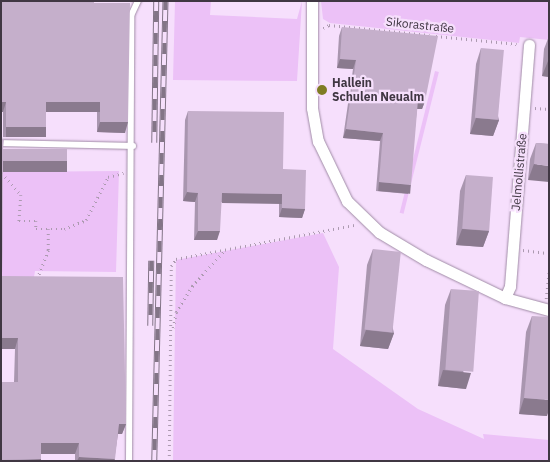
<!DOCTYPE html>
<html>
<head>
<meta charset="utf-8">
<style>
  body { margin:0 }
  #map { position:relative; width:550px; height:462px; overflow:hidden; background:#f6dffc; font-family:"IBM Plex Sans",sans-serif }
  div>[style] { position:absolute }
  .green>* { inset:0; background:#ecc1f7; transform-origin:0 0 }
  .path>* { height:2.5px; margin-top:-1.25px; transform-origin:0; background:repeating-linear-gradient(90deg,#ac9ab0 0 1px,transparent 0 5px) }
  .roads { filter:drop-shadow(0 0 1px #a08ba6) drop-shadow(0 0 1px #a08ba6) }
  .lane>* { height:5.5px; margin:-2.75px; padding:0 2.75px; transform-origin:2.75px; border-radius:2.75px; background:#fff }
  .street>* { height:11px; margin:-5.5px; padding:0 5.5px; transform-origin:5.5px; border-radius:5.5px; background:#fff }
  .rail>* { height:5.5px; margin-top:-2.75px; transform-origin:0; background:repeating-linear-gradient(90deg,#f6dffc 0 11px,#837587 0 22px); box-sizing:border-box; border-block:1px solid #837587 }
  .wall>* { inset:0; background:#a996af }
  .shaded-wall>* { inset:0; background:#8a7a8e; transform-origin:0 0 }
  .building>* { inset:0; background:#c5afcb; transform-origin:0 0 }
  .dots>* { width:14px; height:14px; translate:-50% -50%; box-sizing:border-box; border:2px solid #f6dffc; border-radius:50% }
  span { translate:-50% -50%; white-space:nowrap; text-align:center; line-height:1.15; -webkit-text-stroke:4.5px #f6dffc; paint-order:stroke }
  .street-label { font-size:12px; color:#403743 }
  .poi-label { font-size:12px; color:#403743; font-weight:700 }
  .left { translate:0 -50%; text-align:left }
  .frame { position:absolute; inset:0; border:2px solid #403743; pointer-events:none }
</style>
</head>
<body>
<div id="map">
  <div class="green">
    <div style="clip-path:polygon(175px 1px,211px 1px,210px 15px,297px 19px,302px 1px,297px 81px,173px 80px)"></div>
    <div style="clip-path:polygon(321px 1px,549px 1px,549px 40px,520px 37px,519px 43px,330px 23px,323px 19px)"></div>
    <div style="left:435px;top:71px;width:4px;height:146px;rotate:14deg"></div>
    <div style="clip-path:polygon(119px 171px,116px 272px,35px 271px,34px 277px,1px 280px,1px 172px)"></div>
    <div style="clip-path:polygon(323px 233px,339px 267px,333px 349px,418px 409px,484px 439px,483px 434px,549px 440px,549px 461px,173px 461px,176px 260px)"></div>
  </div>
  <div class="path">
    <div style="left:323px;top:28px;width:7px;rotate:-27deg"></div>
    <div style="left:329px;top:25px;width:101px;rotate:5.7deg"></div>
    <div style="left:436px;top:36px;width:81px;rotate:5.6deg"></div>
    <div style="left:535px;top:108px;width:14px;rotate:4deg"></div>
    <div style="left:2px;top:173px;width:29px;rotate:49deg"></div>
    <div style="left:21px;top:195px;width:26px;rotate:94deg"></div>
    <div style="left:19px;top:221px;width:17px"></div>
    <div style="left:36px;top:221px;width:8px;rotate:90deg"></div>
    <div style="left:36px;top:229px;width:28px"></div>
    <div style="left:64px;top:229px;width:24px;rotate:-22deg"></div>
    <div style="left:86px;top:220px;width:48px;rotate:-62.9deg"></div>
    <div style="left:108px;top:177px;width:16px;rotate:-15deg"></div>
    <div style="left:523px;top:250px;width:26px;rotate:7deg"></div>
    <div style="left:37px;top:279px;width:31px;rotate:-69deg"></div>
    <div style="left:48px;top:250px;width:21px;rotate:-90deg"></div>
    <div style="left:546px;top:299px;width:30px;rotate:-84deg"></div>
    <div style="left:173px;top:328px;width:16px;rotate:-79deg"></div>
    <div style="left:176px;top:312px;width:31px;rotate:-58deg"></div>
    <div style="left:192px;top:286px;width:47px;rotate:-47.6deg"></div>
    <div style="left:169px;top:461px;width:195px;rotate:-89.4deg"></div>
    <div style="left:171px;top:266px;width:9px;rotate:-54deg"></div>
    <div style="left:176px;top:259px;width:182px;rotate:-10.8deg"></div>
  </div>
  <div class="roads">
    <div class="lane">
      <div style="left:1px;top:143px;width:132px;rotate:1.3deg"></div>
      <div style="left:129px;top:461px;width:445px;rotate:-89.7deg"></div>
      <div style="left:131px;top:16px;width:17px;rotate:-65deg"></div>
    </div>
    <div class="street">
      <div style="left:312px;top:1px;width:107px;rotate:90deg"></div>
      <div style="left:312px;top:108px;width:34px;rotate:80deg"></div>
      <div style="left:318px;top:141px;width:67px;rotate:64.2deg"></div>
      <div style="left:347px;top:201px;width:45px;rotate:44.1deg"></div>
      <div style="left:379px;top:232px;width:55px;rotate:30.8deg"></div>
      <div style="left:426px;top:260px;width:88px;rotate:25.7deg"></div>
      <div style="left:505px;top:298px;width:46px;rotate:15.3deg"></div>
      <div style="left:505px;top:298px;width:13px;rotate:-67deg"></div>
      <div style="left:510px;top:286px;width:242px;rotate:-85.5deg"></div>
    </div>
  </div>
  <div class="rail">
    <div style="left:154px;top:143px;width:142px;rotate:-89.2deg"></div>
    <div style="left:150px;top:326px;width:65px;rotate:-89.1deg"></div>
    <div style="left:154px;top:461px;width:460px;rotate:-88.6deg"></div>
  </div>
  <div class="wall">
    <div style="clip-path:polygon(1px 1px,94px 3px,125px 133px,97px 132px,97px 112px,46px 112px,46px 127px,43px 137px,3px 137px,3px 112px,1px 112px)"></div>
    <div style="clip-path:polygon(342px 27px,425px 101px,422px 109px,417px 109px,408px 194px,376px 191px,380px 141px,343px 138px,353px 69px,337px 68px,339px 36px)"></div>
    <div style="clip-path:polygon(549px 36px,549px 77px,542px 76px,544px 49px)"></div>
    <div style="clip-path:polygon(481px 48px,499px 120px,493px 136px,470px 134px,476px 64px)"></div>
    <div style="clip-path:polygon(188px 111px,283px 169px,305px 209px,302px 218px,279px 217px,279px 203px,221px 202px,217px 240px,194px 240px,195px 202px,183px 201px,185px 120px)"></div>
    <div style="clip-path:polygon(536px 143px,549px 144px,528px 180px,530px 159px)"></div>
    <div style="clip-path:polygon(3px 149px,67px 161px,63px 172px,3px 172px,2px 276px,126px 424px,122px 434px,118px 434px,114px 461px,75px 461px,75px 454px,41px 454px,41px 461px,1px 461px,14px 382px,15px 349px,1px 349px)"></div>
    <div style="clip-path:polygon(466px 175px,489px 231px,483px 247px,456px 245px,460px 191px)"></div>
    <div style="clip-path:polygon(373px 249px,394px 333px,388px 349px,360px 346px,367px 265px)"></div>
    <div style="clip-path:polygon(451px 289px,466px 389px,438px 386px,445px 305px)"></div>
    <div style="clip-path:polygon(532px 316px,547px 416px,519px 414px,526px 332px)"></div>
  </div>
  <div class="shaded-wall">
    <div style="clip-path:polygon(340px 59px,356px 60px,353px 69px,337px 68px)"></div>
    <div style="clip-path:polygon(548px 61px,549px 77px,542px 76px)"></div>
    <div style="clip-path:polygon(418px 100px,425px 101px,422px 109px,415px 109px)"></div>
    <div style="clip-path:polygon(1px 102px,6px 102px,3px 112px,1px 112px)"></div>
    <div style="left:46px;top:102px;width:54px;height:10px"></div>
    <div style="clip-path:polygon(476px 118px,499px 120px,493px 136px,470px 134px)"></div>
    <div style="clip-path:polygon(100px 122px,128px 122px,125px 133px,97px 132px)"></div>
    <div style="left:6px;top:127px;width:40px;height:10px"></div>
    <div style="clip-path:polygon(346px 129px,383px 133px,380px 141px,343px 138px)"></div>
    <div style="left:3px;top:161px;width:64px;height:11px"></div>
    <div style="clip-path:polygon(534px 164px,549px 166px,549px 182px,528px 180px)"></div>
    <div style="left:379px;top:182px;width:32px;height:9px;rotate:5deg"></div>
    <div style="clip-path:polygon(187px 192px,198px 193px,195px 202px,183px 201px)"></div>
    <div style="left:222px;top:193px;width:60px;height:10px;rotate:1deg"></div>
    <div style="clip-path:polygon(282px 208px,305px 209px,302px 218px,279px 217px)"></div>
    <div style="clip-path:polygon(462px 229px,489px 231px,483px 247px,456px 245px)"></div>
    <div style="clip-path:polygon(198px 231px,220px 231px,217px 240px,194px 240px)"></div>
    <div style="clip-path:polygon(366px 330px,394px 333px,388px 349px,360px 346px)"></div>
    <div style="clip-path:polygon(1px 338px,18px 338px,15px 349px,1px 349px)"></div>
    <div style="clip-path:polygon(443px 370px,471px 373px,466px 389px,438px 386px)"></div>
    <div style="clip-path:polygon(524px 398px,549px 400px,549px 410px,547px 416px,519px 414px)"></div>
    <div style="clip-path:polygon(119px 424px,126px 424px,122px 434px,115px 434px)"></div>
    <div style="clip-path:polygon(41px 443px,79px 443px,75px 454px,38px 454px)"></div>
    <div style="clip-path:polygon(79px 457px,115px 459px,114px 461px,77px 461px)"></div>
    <div style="clip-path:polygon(41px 459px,41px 461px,1px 461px)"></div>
  </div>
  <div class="building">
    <div style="clip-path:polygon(1px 1px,94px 1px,94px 3px,130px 3px,128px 122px,100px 122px,100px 102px,46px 102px,46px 127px,6px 127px,6px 102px,1px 102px)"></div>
    <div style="clip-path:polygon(342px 27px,438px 36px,425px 101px,418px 100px,411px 185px,379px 182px,383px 133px,346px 129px,356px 60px,340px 59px)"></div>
    <div style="left:481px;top:48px;width:23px;height:70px;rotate:5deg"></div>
    <div style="clip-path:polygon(188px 111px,284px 112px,283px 169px,306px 170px,305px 209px,282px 208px,282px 194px,222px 193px,220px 231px,198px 231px,198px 193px,187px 192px)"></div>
    <div style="clip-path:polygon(1px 139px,4px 139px,3px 149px,67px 149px,67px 161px,3px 161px,2px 276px,123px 277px,126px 424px,119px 424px,115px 459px,79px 457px,79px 443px,41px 443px,41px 459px,1px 460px,1px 382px,18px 382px,18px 338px,1px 338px)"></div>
    <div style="clip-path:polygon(536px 143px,549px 144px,549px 166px,534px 164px)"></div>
    <div style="left:466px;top:175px;width:27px;height:54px;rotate:4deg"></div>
    <div style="left:373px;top:249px;width:28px;height:81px;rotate:6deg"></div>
    <div style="left:451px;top:289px;width:28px;height:81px;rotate:4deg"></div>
    <div style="clip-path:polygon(532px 316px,549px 317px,549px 400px,524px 398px)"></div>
  </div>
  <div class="dots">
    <div style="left:322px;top:90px;background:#7f7c24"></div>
  </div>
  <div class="street-label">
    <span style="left:420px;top:25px;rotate:6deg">Sikorastraße</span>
    <span style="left:519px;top:172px;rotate:-85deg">Jelmollistraße</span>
  </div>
  <div class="poi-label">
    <span class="left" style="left:332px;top:90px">Hallein<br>Schulen Neualm</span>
  </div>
  <div class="frame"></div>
</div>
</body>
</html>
